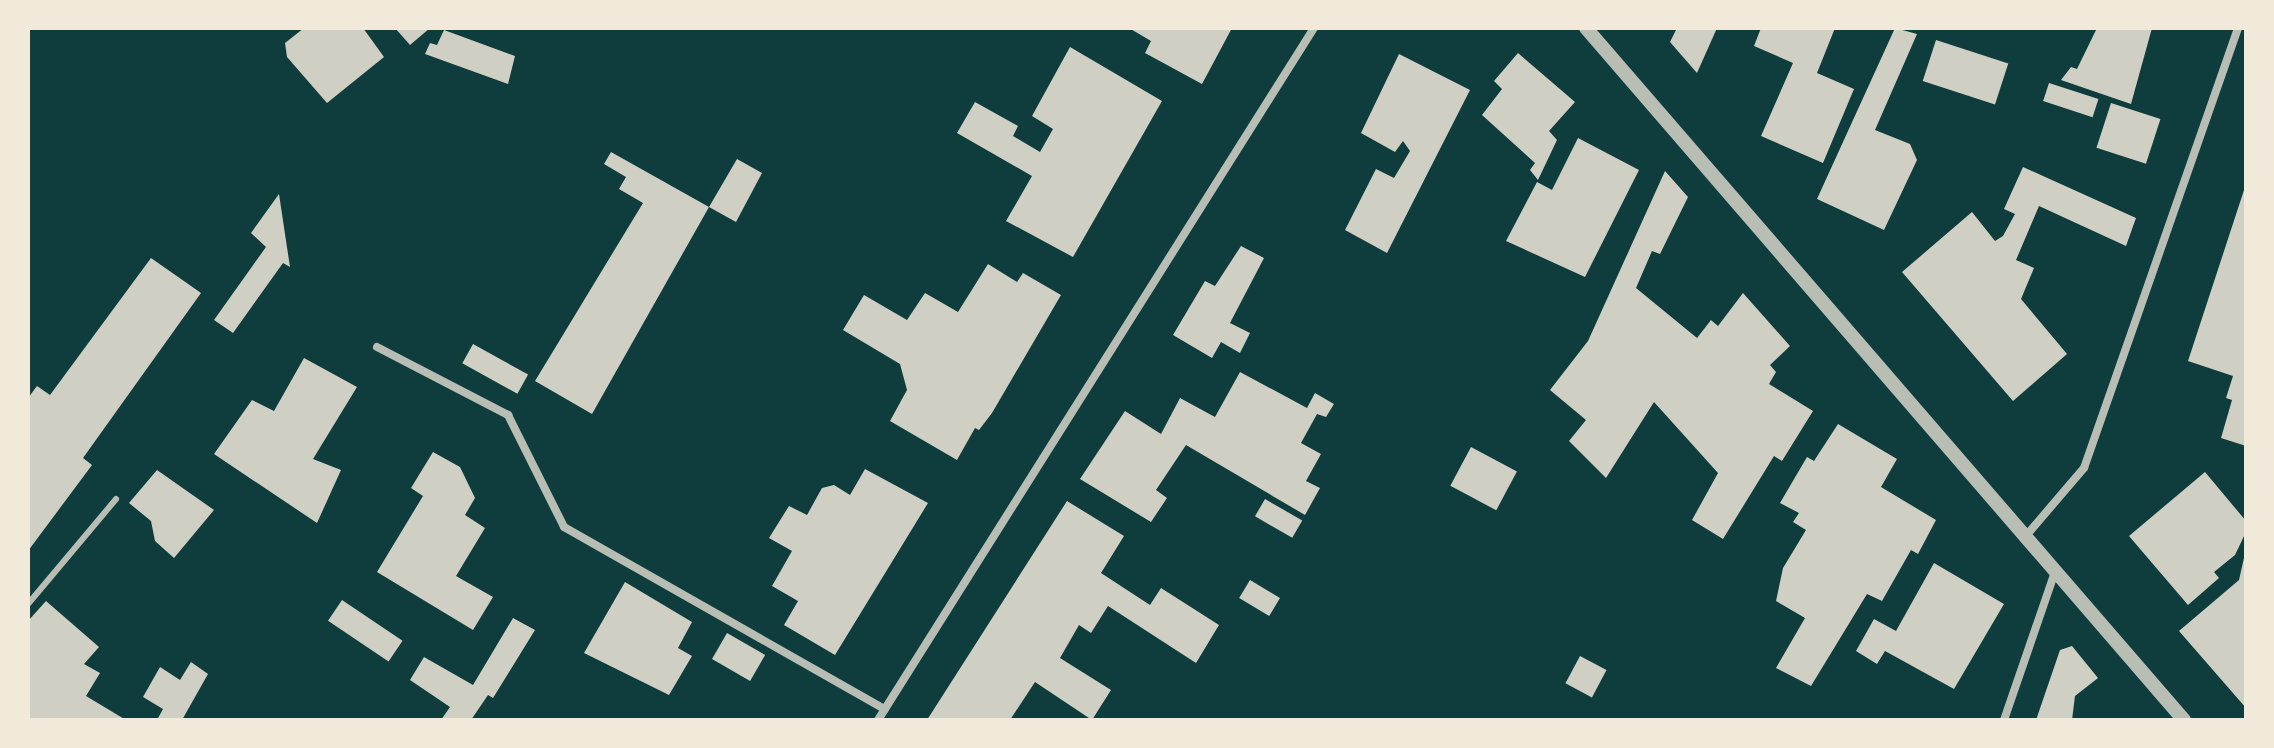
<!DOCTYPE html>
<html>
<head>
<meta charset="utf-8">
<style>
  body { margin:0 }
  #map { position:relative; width:2274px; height:748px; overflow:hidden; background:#0f3d3e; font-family:Figtree,sans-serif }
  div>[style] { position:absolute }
  .building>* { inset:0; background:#cfcfc3; transform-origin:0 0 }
  .service>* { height:6px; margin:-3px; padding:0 3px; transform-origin:3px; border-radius:3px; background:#b8beb3 }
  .minor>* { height:8px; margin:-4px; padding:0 4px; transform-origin:4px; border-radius:4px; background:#b8beb3 }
  .tertiary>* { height:14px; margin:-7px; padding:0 7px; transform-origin:7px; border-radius:7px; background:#b8beb3 }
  span { translate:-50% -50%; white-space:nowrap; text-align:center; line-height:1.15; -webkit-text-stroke:6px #f1e9da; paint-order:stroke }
  .frame { position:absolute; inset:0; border:30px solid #f1e9da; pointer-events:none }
</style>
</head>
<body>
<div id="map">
  <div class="building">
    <div style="clip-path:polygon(304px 28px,363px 28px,384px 57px,327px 103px,287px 57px,285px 43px)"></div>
    <div style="clip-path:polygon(395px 28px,430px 28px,410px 45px)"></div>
    <div style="clip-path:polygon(1129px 28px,1232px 28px,1202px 84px,1145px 53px,1151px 41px)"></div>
    <div style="clip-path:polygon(1677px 28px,1717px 28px,1697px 73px,1670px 42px)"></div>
    <div style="clip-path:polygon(1761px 28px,1835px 28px,1817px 73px,1854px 89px,1823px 163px,1761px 136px,1793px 63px,1754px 46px)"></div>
    <div style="clip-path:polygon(1895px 28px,1917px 34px,1875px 130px,1910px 144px,1917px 160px,1884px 230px,1817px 199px)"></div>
    <div style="clip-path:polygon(2097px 28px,2152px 28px,2131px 104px,2061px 80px,2071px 67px,2077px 69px)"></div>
    <div style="clip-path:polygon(444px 30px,515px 56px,508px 84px,425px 54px,430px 43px,437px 45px)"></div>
    <div style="left:1936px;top:40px;width:76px;height:43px;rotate:18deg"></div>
    <div style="clip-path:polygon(1070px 47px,1162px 101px,1073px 257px,1006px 221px,1032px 176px,957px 133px,975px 102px,1018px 126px,1013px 136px,1040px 152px,1053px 129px,1032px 116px)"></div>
    <div style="clip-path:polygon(1518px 53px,1575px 102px,1549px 131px,1557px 140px,1538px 180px,1530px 170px,1535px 163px,1482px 115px,1502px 89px,1494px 81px)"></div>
    <div style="clip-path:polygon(1399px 54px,1470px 90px,1387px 253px,1345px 230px,1376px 169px,1394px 178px,1410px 151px,1403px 141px,1395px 152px,1361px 133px)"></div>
    <div style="left:2049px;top:83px;width:52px;height:19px;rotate:18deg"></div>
    <div style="left:2111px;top:103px;width:52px;height:47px;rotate:18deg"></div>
    <div style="clip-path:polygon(1578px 138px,1639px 170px,1585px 277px,1506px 241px,1537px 182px,1552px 190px)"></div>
    <div style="clip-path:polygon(611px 152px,709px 207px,737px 159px,762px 173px,736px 222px,709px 207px,592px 414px,535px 381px,643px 203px,619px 189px,626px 177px,604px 164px)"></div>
    <div style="clip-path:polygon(2023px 167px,2136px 218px,2126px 246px,2039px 206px,2016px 260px,2034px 268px,2021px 299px,2067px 354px,2013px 401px,1902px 272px,1972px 212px,1995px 241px,2003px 236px,2015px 214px,2004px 209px)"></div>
    <div style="clip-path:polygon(1665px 171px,1688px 197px,1660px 254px,1652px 251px,1636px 288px,1697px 338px,1711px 320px,1718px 326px,1743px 293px,1790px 346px,1770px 365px,1776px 372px,1769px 384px,1813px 411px,1782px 461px,1774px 456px,1723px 539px,1692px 520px,1718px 473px,1654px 402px,1606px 478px,1569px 441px,1586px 420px,1550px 390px,1588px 341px)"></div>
    <div style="clip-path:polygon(2245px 187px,2246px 187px,2246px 446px,2221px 438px,2232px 400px,2226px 398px,2233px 376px,2188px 361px)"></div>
    <div style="clip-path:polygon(279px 194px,290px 267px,283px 263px,233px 333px,214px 320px,266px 247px,251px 233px)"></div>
    <div style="clip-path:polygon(1241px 246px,1264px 258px,1230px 323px,1250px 333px,1240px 353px,1221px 342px,1212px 358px,1173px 335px,1205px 281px,1215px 286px)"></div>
    <div style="clip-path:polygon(151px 258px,201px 293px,83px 458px,92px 465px,28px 551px,28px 398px,37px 386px,50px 395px)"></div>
    <div style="clip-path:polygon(988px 264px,1017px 282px,1023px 273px,1061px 295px,992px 413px,979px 430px,975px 428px,957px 460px,890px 421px,907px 390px,900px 364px,843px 330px,864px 295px,907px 320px,925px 293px,958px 312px)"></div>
    <div style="left:473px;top:344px;width:63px;height:22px;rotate:29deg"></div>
    <div style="clip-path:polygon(304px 358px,357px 387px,313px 459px,341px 470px,317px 523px,214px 454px,252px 400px,274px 411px)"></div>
    <div style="clip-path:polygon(1240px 372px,1307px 408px,1315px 393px,1334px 404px,1326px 417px,1317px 414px,1301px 443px,1321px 454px,1306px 481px,1320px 488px,1305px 515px,1186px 445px,1156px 490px,1167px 498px,1151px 522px,1080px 479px,1125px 411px,1161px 434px,1180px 398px,1215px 417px)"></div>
    <div style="clip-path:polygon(1838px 424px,1897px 459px,1881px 487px,1936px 520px,1918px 554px,1911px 550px,1882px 601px,1867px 594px,1811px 686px,1776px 668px,1805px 618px,1776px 601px,1783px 568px,1806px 530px,1793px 522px,1799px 513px,1780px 503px,1807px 457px,1814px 461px)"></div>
    <div style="left:1471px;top:447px;width:52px;height:44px;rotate:28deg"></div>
    <div style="clip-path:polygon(433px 452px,460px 467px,475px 498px,465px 515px,485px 528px,456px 576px,493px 597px,473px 630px,377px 572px,423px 496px,411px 488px)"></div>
    <div style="clip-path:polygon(865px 469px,928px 503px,835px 655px,784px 625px,798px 601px,772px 586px,792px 551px,769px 538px,789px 506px,807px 515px,822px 488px,834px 485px,850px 495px)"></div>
    <div style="clip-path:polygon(157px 470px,214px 510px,174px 558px,155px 541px,151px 521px,129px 503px)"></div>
    <div style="clip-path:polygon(2205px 472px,2246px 521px,2246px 532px,2235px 555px,2214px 572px,2219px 578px,2188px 605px,2129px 536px)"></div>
    <div style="left:1265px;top:499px;width:43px;height:20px;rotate:30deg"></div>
    <div style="clip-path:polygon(1067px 501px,1124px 536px,1101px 573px,1150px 605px,1161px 588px,1219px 625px,1196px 663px,1108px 606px,1091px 633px,1079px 625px,1060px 658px,1111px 690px,1092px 720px,1035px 682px,1010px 720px,927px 720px)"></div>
    <div style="clip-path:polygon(2246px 549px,2246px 708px,2179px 631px,2239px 580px)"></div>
    <div style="clip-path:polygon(1934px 563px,2004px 604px,1954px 689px,1885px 651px,1877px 664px,1856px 651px,1874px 619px,1896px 631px)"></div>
    <div style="left:1250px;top:580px;width:35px;height:21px;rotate:31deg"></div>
    <div style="clip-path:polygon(625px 582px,692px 622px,678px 648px,692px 656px,669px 695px,584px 653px)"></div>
    <div style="left:342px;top:600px;width:73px;height:25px;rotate:34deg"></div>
    <div style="clip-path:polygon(46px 601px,99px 647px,84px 664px,100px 673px,86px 696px,126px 720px,28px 720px,28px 621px)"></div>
    <div style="clip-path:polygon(513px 618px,535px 630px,493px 698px,488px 695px,471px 720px,441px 720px,450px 707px,410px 680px,424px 657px,473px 685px)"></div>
    <div style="left:727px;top:633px;width:44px;height:30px;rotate:30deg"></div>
    <div style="clip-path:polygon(2072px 646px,2098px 678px,2075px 696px,2072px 720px,2036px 720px,2060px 650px)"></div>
    <div style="left:1580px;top:656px;width:30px;height:31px;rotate:28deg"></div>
    <div style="clip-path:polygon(191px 662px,208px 674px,182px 720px,157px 720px,163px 709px,143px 697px,160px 667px,180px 680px)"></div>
  </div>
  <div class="service">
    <div style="left:28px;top:604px;width:137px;rotate:-50deg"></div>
  </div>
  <div class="minor">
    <div style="left:377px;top:347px;width:148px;rotate:27.4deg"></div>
    <div style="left:508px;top:415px;width:125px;rotate:63.4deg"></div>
    <div style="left:564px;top:527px;width:369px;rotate:29.6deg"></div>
    <div style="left:2025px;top:537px;width:91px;rotate:-49.5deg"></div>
    <div style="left:2084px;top:468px;width:466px;rotate:-70.7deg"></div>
    <div style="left:878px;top:720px;width:818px;rotate:-57.79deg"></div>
    <div style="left:2004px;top:720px;width:157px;rotate:-71deg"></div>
  </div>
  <div class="tertiary">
    <div style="left:1586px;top:28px;width:915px;rotate:49.17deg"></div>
  </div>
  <div class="frame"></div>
</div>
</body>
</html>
